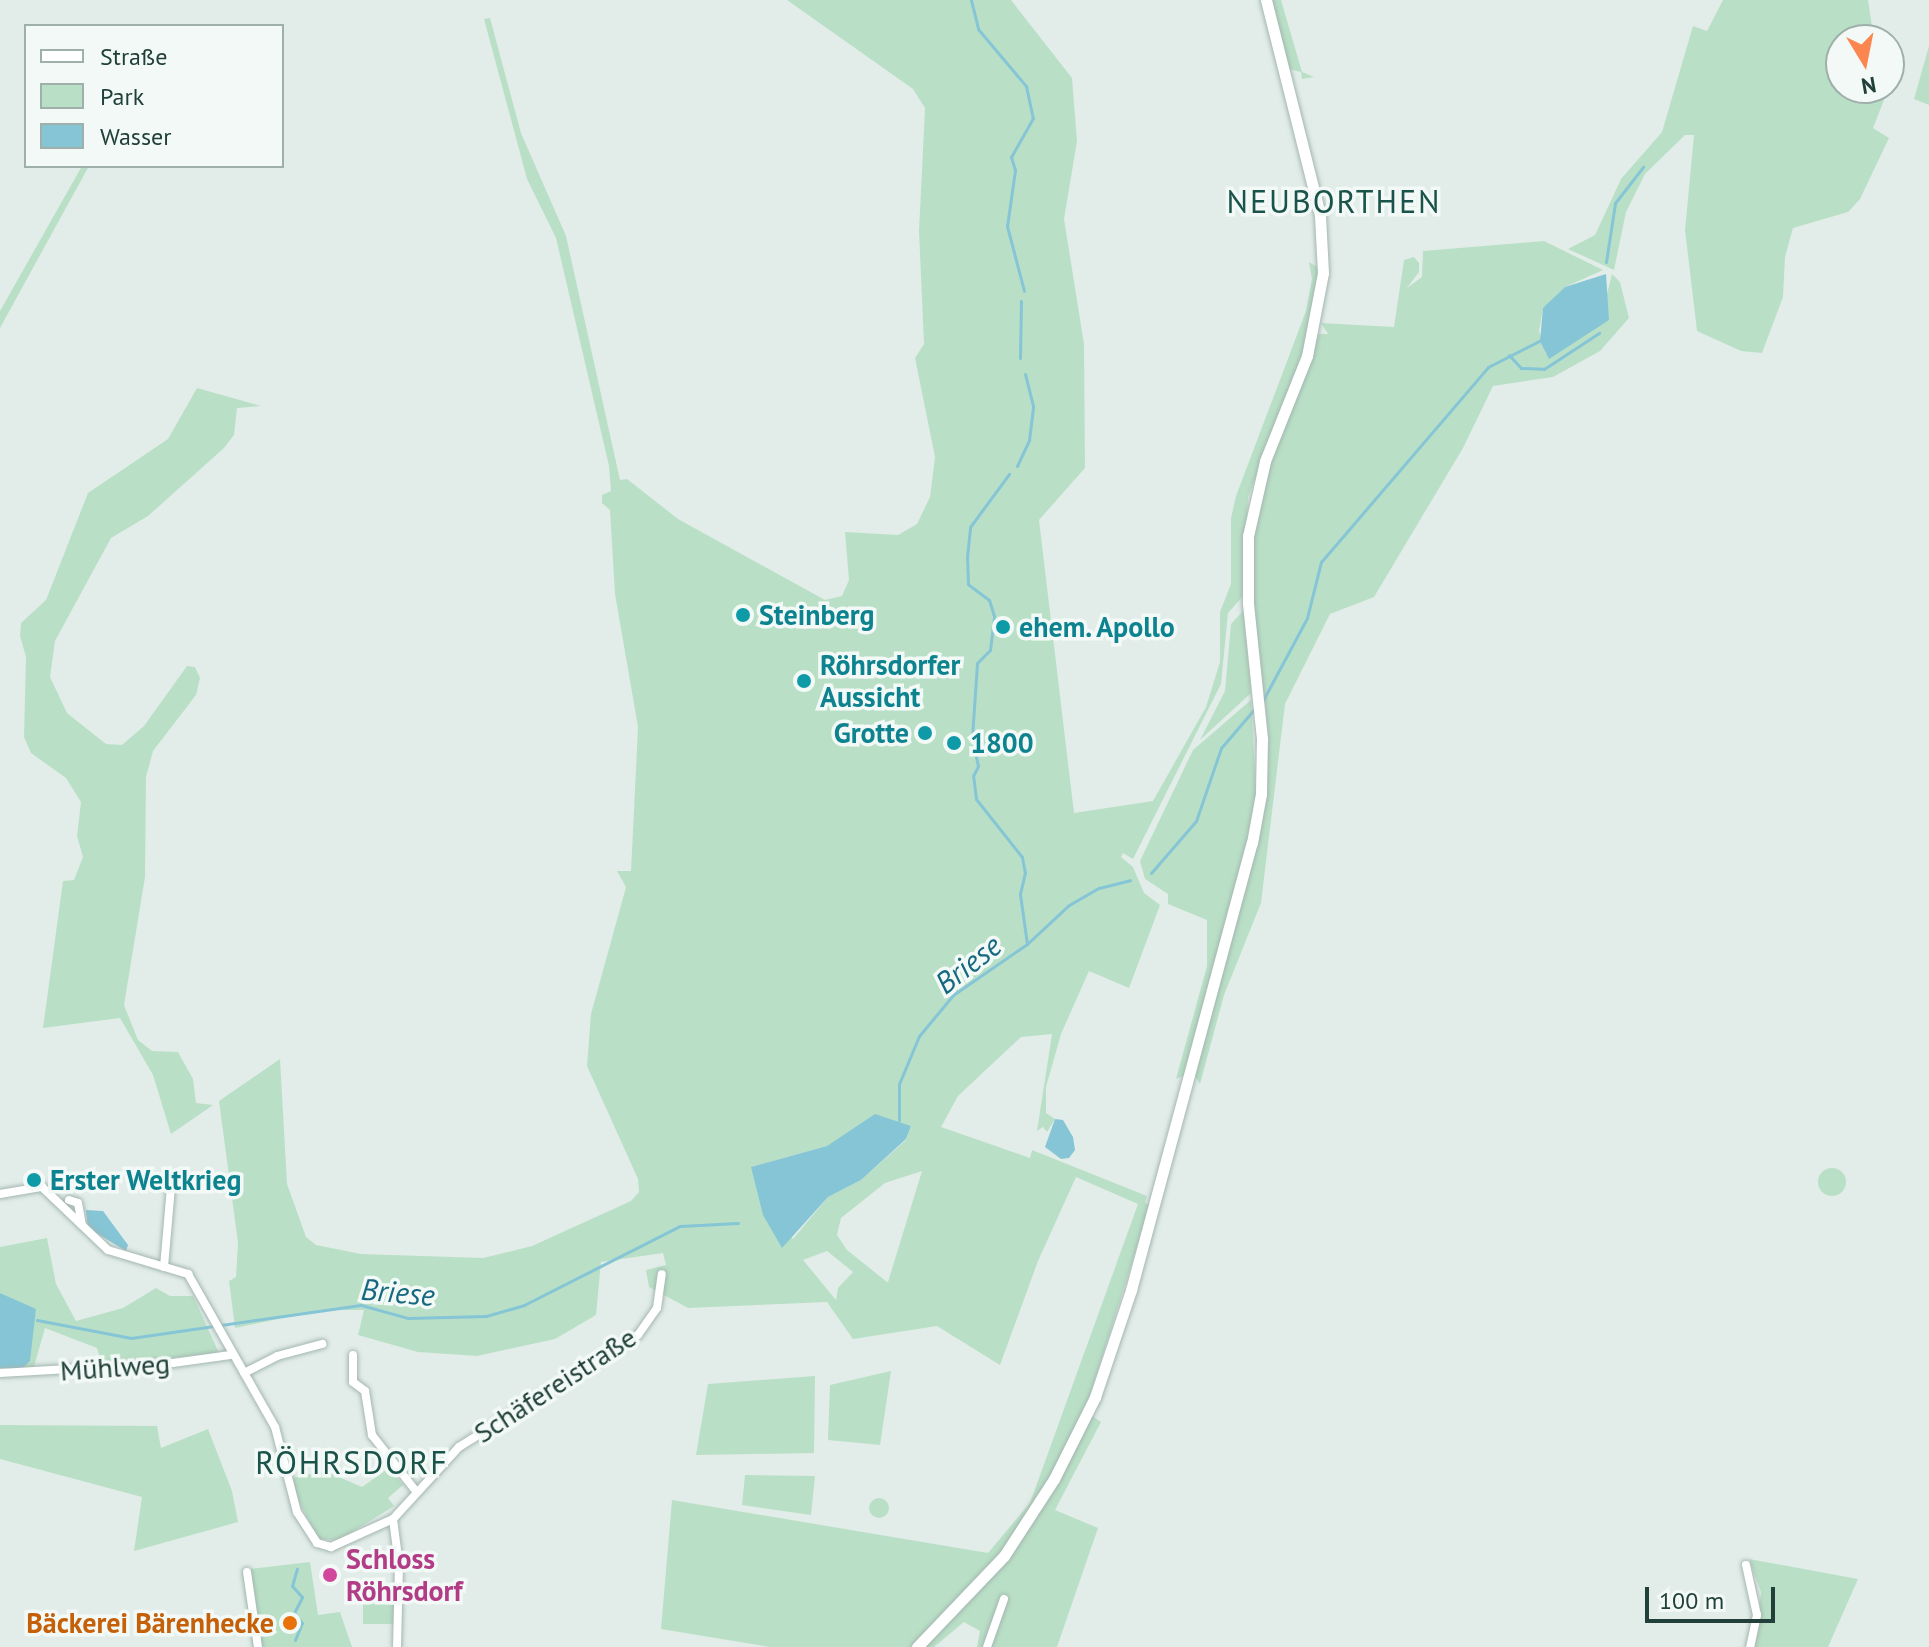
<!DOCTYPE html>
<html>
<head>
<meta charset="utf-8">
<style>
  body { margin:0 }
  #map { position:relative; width:1929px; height:1647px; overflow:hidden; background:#e2ede9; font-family:"PT Sans",sans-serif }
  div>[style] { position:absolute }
  .green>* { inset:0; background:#b9e0c6; transform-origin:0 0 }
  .round { border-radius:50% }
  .water>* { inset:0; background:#85c5d6 }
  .stream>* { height:3px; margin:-1.5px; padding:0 1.5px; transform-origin:1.5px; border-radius:1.5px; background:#85c5d6 }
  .roads { filter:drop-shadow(0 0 2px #a4b6b1) drop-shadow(0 0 2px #a4b6b1) }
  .minor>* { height:8px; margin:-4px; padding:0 4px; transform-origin:4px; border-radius:4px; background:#fff }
  .secondary>* { height:11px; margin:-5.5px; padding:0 5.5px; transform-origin:5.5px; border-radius:5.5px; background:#fff }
  .dots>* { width:22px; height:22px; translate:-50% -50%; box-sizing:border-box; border:4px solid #f3f9f6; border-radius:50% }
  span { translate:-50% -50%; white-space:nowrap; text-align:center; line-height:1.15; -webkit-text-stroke:7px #f3f9f6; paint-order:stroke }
  .culture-label { font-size:28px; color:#0d838f; font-weight:700 }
  .left { translate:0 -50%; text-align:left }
  .right { translate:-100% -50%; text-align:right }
  .street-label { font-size:28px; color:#204039 }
  .hotel-label { font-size:28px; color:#b23c85; font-weight:700 }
  .food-label { font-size:28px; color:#c56008; font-weight:700 }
  .water-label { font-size:30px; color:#156880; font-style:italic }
  .quarter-label { font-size:32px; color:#1a5349; letter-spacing:2px }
  .legend { position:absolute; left:24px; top:24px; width:260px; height:144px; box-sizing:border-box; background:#f3f9f6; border:2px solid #9fafaa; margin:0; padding:10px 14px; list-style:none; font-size:24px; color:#204039 }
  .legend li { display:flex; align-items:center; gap:16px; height:40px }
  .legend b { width:40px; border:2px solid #9fafaa }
  .north { position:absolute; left:1825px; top:24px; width:80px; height:80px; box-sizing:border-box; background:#f3f9f6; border:2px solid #9fafaa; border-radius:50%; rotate:170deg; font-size:22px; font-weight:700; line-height:32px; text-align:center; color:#204039 }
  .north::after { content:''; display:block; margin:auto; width:28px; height:36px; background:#fc8650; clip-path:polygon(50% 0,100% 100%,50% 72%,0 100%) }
  .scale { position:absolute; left:1645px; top:1587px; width:130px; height:36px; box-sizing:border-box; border:4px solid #204039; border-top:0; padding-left:10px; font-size:24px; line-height:28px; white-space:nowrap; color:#204039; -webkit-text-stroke:6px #f3f9f6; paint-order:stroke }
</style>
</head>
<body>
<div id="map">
  <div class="green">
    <div style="clip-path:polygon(evenodd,787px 0,1011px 0,1072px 78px,1077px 141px,1064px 219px,1084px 344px,1085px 468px,1039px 520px,1074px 813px,1153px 801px,1206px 707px,1220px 662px,1220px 612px,1231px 584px,1231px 518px,1236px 496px,1306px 311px,1312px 279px,1309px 262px,1319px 268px,1309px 336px,1248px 497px,1243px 596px,1228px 613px,1221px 684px,1133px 859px,1123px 853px,1121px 857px,1133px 867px,1144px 893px,1160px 905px,1129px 988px,1089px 971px,1061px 1034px,1046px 1087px,1046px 1113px,1055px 1119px,1047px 1132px,1043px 1127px,1037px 1131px,1052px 1034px,1021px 1037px,958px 1096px,941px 1127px,1030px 1158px,1032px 1150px,1147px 1196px,1145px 1203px,1150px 1205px,1085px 1411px,1101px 1422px,1055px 1510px,1098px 1528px,1057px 1647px,977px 1647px,980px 1631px,964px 1622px,934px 1647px,770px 1647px,661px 1629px,672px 1500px,988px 1553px,1030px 1503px,1138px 1204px,1076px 1177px,1038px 1261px,1000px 1365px,937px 1326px,853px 1339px,827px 1302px,688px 1308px,649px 1287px,646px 1270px,666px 1265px,663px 1253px,601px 1262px,596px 1315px,555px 1339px,477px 1356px,418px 1352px,358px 1335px,364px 1310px,323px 1310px,235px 1328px,229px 1281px,236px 1277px,238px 1243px,219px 1101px,280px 1059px,287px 1184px,306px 1237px,316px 1245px,361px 1254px,483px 1258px,532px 1246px,631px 1201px,639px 1192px,638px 1179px,587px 1066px,591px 1014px,626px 887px,617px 871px,631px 871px,638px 727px,615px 594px,610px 510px,602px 503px,602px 495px,611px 491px,609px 466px,556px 238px,527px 179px,484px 19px,490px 18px,521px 133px,566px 236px,620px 480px,627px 479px,678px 519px,825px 600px,842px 596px,849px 580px,845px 532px,898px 535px,917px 524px,930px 497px,935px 457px,915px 358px,924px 344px,919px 231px,925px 108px,913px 89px,787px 0,885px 1119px,911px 1126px,906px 1140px,861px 1180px,828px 1197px,793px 1239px,752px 1167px,827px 1146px,885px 1119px,787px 0,922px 1171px,888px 1282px,887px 1282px,847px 1250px,837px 1235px,841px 1218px,885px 1183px,922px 1171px,787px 0,827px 1251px,853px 1272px,838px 1288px,836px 1300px,803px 1260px,827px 1251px)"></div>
    <div style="clip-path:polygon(1271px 0,1281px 0,1302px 72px,1314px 77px,1302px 79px,1301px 72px,1289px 69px)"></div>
    <div style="clip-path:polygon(1723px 0,1868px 0,1874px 40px,1841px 40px,1841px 88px,1882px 88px,1884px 100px,1873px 128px,1889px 138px,1860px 199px,1848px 212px,1793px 228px,1785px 257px,1783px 297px,1762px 353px,1741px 351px,1697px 331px,1685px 230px,1694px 135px,1685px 135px,1645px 174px,1626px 212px,1614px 270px,1568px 249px,1595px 235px,1621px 179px,1662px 132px,1693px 26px,1707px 31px)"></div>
    <div style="clip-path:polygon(1929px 46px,1929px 105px,1914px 99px)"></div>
    <div style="clip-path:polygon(82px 166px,89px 166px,0 328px,0 311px)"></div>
    <div style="clip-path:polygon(1544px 241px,1603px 270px,1565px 287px,1543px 309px,1539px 331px,1546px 354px,1609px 320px,1605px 302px,1612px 274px,1620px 282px,1629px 318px,1600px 351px,1553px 377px,1493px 386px,1463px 448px,1374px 597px,1330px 614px,1285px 704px,1261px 903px,1224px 995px,1200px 1084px,1195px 1076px,1265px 794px,1269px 738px,1253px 601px,1253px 536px,1269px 460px,1319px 334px,1328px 334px,1321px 323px,1394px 327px,1404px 260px,1414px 257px,1419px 263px,1419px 272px,1407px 288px,1422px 277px,1423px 251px)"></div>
    <div style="clip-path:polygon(197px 388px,261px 406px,237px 408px,234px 435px,224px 448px,148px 516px,111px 538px,55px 641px,50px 677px,67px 713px,106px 744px,122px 745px,144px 726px,187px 666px,195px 667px,200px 678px,196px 695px,153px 751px,146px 777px,145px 877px,124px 1005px,138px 1040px,152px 1051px,178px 1052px,193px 1079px,196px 1103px,213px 1105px,171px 1134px,153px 1075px,120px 1018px,43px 1028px,63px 881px,74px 880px,83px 857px,77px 836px,81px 802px,66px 778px,31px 753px,24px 737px,26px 657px,20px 636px,21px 623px,46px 600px,88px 493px,168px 439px)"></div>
    <div style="clip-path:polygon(1244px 610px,1251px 693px,1200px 740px,1225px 691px,1231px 624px)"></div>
    <div style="clip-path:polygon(1251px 700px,1256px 792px,1247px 841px,1185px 1075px,1176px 1079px,1207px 966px,1207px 920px,1168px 904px,1168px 894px,1145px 879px,1140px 861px,1193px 750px)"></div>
    <div class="round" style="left:1818px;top:1168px;width:28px;height:28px"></div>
    <div style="clip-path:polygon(47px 1238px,56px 1284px,76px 1321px,123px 1308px,156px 1288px,170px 1296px,193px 1296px,219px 1353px,102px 1365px,97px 1348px,45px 1328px,33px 1370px,22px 1369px,36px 1310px,0 1293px,0 1247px)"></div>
    <div style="clip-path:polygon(891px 1371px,880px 1445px,828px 1440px,830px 1385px)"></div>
    <div style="clip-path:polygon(815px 1376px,814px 1453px,696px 1455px,708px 1384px)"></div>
    <div style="clip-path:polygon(0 1425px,157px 1426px,161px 1448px,208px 1429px,232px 1491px,238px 1522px,134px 1551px,142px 1497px,0 1459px)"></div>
    <div style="clip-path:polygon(389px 1468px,403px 1485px,388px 1498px,394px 1506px,339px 1540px,319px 1539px,298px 1500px,293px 1478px,325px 1471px,362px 1487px)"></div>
    <div style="clip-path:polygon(745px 1475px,815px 1476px,811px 1515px,742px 1505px)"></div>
    <div class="round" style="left:869px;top:1498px;width:20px;height:20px"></div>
    <div style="clip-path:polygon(1749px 1559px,1858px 1579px,1828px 1647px,1755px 1647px,1761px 1592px)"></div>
    <div style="clip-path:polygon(310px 1562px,318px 1615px,340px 1612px,352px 1647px,253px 1647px,242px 1570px)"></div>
    <div style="left:395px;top:1593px;width:31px;height:32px;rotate:90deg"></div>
  </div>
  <div class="water">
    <div style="clip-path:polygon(1606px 274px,1609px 320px,1549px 359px,1540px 341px,1543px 308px,1565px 287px)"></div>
    <div style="clip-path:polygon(875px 1114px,911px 1126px,906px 1139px,861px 1180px,828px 1197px,782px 1248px,763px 1215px,751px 1167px,827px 1146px)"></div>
    <div style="clip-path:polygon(1055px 1119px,1063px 1120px,1073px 1137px,1075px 1150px,1069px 1158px,1061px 1159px,1045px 1147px)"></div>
    <div style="clip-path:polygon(85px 1204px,86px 1210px,103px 1211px,128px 1245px,126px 1251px,88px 1228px)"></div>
    <div style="clip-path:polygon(0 1293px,36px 1309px,30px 1361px,22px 1369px,0 1368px)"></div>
  </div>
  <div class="stream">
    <div style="left:971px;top:0;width:30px;rotate:76deg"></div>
    <div style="left:978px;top:29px;width:75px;rotate:49.9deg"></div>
    <div style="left:1026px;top:86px;width:33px;rotate:78deg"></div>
    <div style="left:1033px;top:118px;width:45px;rotate:119.4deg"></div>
    <div style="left:1011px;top:157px;width:14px;rotate:73deg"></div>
    <div style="left:1015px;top:170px;width:57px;rotate:98.1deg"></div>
    <div style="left:1007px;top:226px;width:67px;rotate:75.3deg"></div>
    <div style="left:1606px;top:262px;width:60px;rotate:-81.3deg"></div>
    <div style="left:1615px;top:203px;width:46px;rotate:-52.1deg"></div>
    <div style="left:1509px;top:355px;width:18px;rotate:47deg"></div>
    <div style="left:1521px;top:368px;width:23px;rotate:2deg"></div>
    <div style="left:1544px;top:369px;width:66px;rotate:-33.2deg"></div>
    <div style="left:1020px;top:358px;width:57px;rotate:-89deg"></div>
    <div style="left:1017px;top:466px;width:29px;rotate:-65deg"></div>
    <div style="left:1029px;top:440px;width:34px;rotate:-83deg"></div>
    <div style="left:1033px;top:406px;width:33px;rotate:-104deg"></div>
    <div style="left:1262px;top:702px;width:95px;rotate:-61.8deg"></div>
    <div style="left:1307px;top:618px;width:58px;rotate:-76deg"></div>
    <div style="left:1321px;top:562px;width:257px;rotate:-49.4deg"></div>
    <div style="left:1488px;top:367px;width:62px;rotate:-27deg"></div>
    <div style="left:1151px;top:873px;width:69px;rotate:-49.1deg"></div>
    <div style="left:1196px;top:821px;width:77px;rotate:-71.1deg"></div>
    <div style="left:1221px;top:748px;width:54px;rotate:-49.5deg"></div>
    <div style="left:1027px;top:944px;width:57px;rotate:-42.9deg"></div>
    <div style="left:1069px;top:905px;width:34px;rotate:-30deg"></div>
    <div style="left:1099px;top:888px;width:32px;rotate:-14deg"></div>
    <div style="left:899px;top:1120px;width:36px;rotate:-90deg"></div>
    <div style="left:899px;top:1084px;width:52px;rotate:-67.4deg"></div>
    <div style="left:919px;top:1036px;width:53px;rotate:-50.3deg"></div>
    <div style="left:953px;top:995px;width:90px;rotate:-34.6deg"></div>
    <div style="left:1027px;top:944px;width:50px;rotate:-98deg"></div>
    <div style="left:1020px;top:894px;width:22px;rotate:-77deg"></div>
    <div style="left:1025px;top:873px;width:16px;rotate:-101deg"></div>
    <div style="left:1022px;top:857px;width:74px;rotate:-128.4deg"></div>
    <div style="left:976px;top:799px;width:23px;rotate:-97deg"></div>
    <div style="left:973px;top:776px;width:11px;rotate:-63deg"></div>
    <div style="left:978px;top:766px;width:30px;rotate:-102deg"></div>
    <div style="left:972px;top:737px;width:74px;rotate:-86.1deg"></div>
    <div style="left:977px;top:663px;width:18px;rotate:-45deg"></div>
    <div style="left:990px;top:650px;width:34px;rotate:-83deg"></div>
    <div style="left:994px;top:616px;width:17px;rotate:-107deg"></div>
    <div style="left:989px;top:600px;width:26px;rotate:-143deg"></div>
    <div style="left:968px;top:584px;width:27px;rotate:-92deg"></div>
    <div style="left:967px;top:557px;width:30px;rotate:-84deg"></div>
    <div style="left:970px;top:527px;width:66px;rotate:-53.7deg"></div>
    <div style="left:37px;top:1320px;width:96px;rotate:10.8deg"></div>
    <div style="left:131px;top:1338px;width:232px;rotate:-8.2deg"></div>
    <div style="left:361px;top:1305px;width:49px;rotate:15.5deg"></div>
    <div style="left:408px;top:1318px;width:78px;rotate:-1.5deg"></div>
    <div style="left:486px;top:1316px;width:40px;rotate:-16deg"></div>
    <div style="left:524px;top:1305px;width:175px;rotate:-26.9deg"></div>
    <div style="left:680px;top:1226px;width:58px;rotate:-3deg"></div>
    <div style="left:295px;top:1640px;width:18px;rotate:-68deg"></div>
    <div style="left:302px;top:1623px;width:13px;rotate:-129deg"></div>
    <div style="left:294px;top:1613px;width:18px;rotate:-63deg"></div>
    <div style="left:302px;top:1597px;width:15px;rotate:-132deg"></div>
    <div style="left:292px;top:1586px;width:18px;rotate:-74deg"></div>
  </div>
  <div class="roads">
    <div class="minor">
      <div style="left:0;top:1194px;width:43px;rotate:-9.5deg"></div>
      <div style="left:42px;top:1187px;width:91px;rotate:43.7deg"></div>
      <div style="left:108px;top:1250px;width:84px;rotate:16.7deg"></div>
      <div style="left:188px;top:1274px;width:176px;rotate:60.4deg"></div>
      <div style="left:275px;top:1427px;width:88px;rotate:75.5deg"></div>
      <div style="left:297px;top:1512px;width:37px;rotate:57deg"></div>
      <div style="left:317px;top:1543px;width:15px;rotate:16deg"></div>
      <div style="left:331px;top:1547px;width:68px;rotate:-24.3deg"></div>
      <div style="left:69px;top:1200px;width:9px;rotate:18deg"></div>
      <div style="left:78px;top:1203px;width:22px;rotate:80deg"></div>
      <div style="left:164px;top:1267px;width:91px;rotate:-85deg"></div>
      <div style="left:353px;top:1355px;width:27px;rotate:90deg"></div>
      <div style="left:353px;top:1382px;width:15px;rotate:37deg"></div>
      <div style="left:365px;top:1391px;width:45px;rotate:81deg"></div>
      <div style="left:372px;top:1435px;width:70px;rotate:52deg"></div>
      <div style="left:0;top:1373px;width:173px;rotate:-3.3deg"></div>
      <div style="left:173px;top:1363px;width:58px;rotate:-8deg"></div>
      <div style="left:244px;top:1373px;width:37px;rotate:-27deg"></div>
      <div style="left:277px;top:1356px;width:47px;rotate:-14.9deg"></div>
      <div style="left:393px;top:1519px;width:98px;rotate:-47.5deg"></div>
      <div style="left:459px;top:1447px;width:211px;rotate:-32deg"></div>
      <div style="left:638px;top:1335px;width:33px;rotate:-55deg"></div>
      <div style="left:657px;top:1308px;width:34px;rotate:-82deg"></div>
      <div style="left:393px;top:1519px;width:46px;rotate:82.6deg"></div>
      <div style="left:399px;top:1565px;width:82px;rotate:91.4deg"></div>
      <div style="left:1746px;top:1565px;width:51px;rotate:77.6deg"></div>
      <div style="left:1757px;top:1615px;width:33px;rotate:102deg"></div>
      <div style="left:247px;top:1572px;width:76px;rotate:81.7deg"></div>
      <div style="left:987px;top:1647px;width:51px;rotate:-70.5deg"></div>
    </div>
    <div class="secondary">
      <div style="left:917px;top:1647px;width:126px;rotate:-46.3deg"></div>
      <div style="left:1004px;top:1556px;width:92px;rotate:-57deg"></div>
      <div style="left:1054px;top:1479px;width:92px;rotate:-63.4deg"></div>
      <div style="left:1095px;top:1397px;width:113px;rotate:-71.4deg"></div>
      <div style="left:1131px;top:1290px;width:463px;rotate:-74.9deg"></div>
      <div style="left:1252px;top:843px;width:50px;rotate:-79.6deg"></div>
      <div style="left:1261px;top:794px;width:55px;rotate:-89deg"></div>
      <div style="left:1262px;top:739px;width:137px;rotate:-95.9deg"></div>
      <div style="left:1248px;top:603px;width:67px;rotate:-90deg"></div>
      <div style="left:1248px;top:536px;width:77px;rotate:-77.2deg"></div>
      <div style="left:1265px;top:461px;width:113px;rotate:-68.2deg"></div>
      <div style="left:1307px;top:356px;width:85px;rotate:-79.1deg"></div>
      <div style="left:1323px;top:273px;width:58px;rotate:-93deg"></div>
      <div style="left:1320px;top:215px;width:222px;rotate:-104.1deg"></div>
    </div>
  </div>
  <div class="dots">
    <div style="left:743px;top:615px;background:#0f9aa8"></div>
    <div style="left:1003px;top:627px;background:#0f9aa8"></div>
    <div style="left:804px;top:681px;background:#0f9aa8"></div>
    <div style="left:925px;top:733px;background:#0f9aa8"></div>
    <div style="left:954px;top:743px;background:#0f9aa8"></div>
    <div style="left:34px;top:1180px;background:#0f9aa8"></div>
    <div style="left:330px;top:1575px;background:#d1479c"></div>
    <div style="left:290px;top:1623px;background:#e8710a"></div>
  </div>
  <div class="culture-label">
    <span class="left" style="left:759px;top:615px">Steinberg</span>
    <span class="left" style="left:1019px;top:627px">ehem. Apollo</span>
    <span class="left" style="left:820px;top:681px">Röhrsdorfer<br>Aussicht</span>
    <span class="right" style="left:909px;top:733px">Grotte</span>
    <span class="left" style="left:970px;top:743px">1800</span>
    <span class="left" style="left:50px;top:1180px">Erster Weltkrieg</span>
  </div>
  <div class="street-label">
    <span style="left:115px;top:1367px;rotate:-4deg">Mühlweg</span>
    <span style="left:555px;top:1385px;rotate:-33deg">Schäfereistraße</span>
  </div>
  <div class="hotel-label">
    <span class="left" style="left:346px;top:1575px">Schloss<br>Röhrsdorf</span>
  </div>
  <div class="food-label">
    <span class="right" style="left:274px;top:1623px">Bäckerei Bärenhecke</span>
  </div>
  <div class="water-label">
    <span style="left:968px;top:964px;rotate:-38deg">Briese</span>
    <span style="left:398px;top:1292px;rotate:5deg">Briese</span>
  </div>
  <div class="quarter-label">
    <span style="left:1334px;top:201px">NEUBORTHEN</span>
    <span style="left:352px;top:1462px">RÖHRSDORF</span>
  </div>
  <ul class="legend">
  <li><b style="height:10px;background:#fff"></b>Straße</li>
  <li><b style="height:22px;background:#b9e0c6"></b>Park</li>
  <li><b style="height:22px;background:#85c5d6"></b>Wasser</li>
  </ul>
  <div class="north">N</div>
  <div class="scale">100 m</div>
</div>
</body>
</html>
